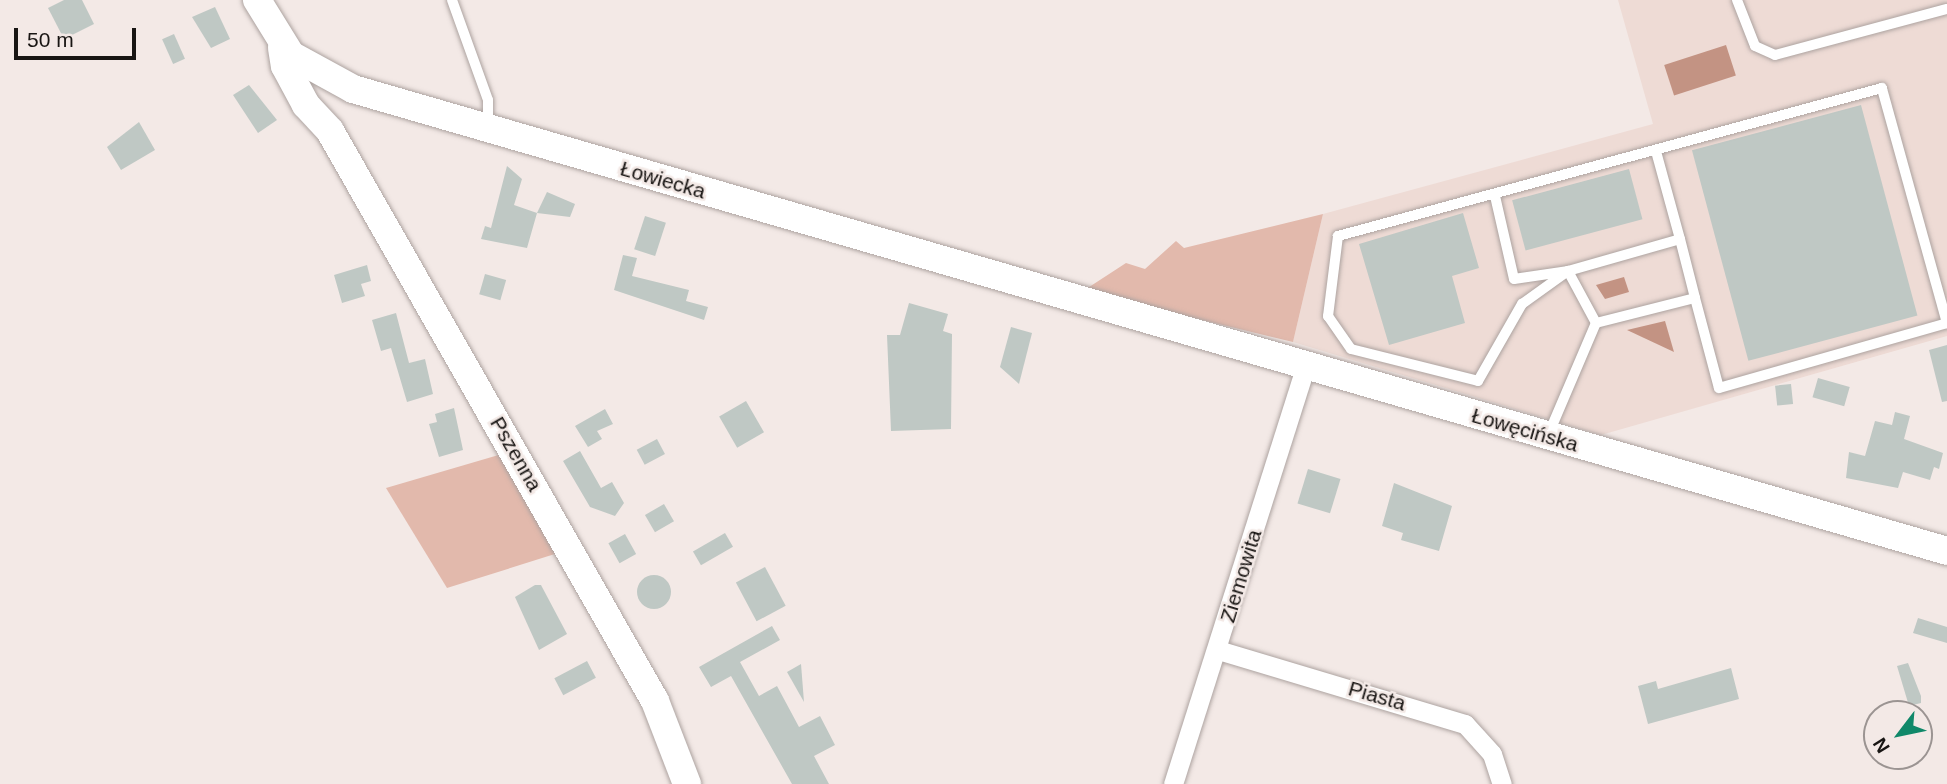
<!DOCTYPE html>
<html>
<head>
<meta charset="utf-8">
<style>
  body { margin:0 }
  #map { position:relative; width:1947px; height:784px; overflow:hidden; background:#f3e9e6; font-family:Helvetica,sans-serif }
  div>[style] { position:absolute }
  .built>* { inset:0; background:#eedbd5 }
  .green>* { inset:0; background:#e2b9ac }
  .water>* { inset:0; background:#c39383; transform-origin:0 0 }
  .building>* { inset:0; background:#bfc8c4; transform-origin:0 0 }
  .round { border-radius:50% }
  .roads { filter:drop-shadow(0 0 2px #ada3a0) drop-shadow(0 0 2px #ada3a0) }
  .lane>* { height:10px; margin:-5px; padding:0 5px; transform-origin:5px; border-radius:5px; background:#fff }
  .street>* { height:19px; margin:-9.5px; padding:0 9.5px; transform-origin:9.5px; border-radius:9.5px; background:#fff }
  .secondary>* { height:28px; margin:-14px; padding:0 14px; transform-origin:14px; border-radius:14px; background:#fff }
  span { translate:-50% -50%; white-space:nowrap; text-align:center; line-height:1.15; -webkit-text-stroke:5px #f3e9e6; paint-order:stroke }
  .street-label { font-size:21px; color:#181513 }
  .north { position:absolute; left:1863px; top:700px; width:70px; height:70px; box-sizing:border-box; background:#f3e9e6; border:2px solid #9b9492; border-radius:50%; rotate:238deg; font-size:19px; font-weight:700; line-height:28px; text-align:center; color:#181513 }
  .north::after { content:''; display:block; margin:auto; width:24px; height:32px; background:#108869; clip-path:polygon(50% 0,100% 100%,50% 72%,0 100%) }
  .scale { position:absolute; left:14px; top:28px; width:122px; height:32px; box-sizing:border-box; border:4px solid #181513; border-top:0; padding-left:9px; font-size:21px; line-height:24px; white-space:nowrap; color:#181513; -webkit-text-stroke:5px #f3e9e6; paint-order:stroke }
</style>
</head>
<body>
<div id="map">
  <div class="built">
    <div style="clip-path:polygon(1618px 0,1947px 0,1947px 336px,1601px 435px,1293px 342px,1323px 214px,1653px 124px)"></div>
  </div>
  <div class="green">
    <div style="clip-path:polygon(1323px 214px,1293px 342px,1083px 291px,1126px 263px,1145px 269px,1176px 241px,1184px 248px)"></div>
    <div style="clip-path:polygon(502px 454px,558px 553px,447px 588px,386px 488px)"></div>
  </div>
  <div class="water">
    <div style="left:1726px;top:45px;width:32px;height:65px;rotate:72deg"></div>
    <div style="clip-path:polygon(1624px 277px,1629px 292px,1605px 299px,1596px 285px)"></div>
    <div style="clip-path:polygon(1665px 321px,1674px 352px,1627px 330px)"></div>
  </div>
  <div class="building">
    <div style="clip-path:polygon(64px 0,82px 0,94px 24px,64px 39px,48px 8px)"></div>
    <div style="clip-path:polygon(215px 7px,230px 39px,211px 48px,192px 17px)"></div>
    <div style="left:174px;top:34px;width:27px;height:13px;rotate:66deg"></div>
    <div style="clip-path:polygon(249px 85px,277px 120px,258px 133px,233px 95px)"></div>
    <div style="left:1861px;top:105px;width:218px;height:175px;rotate:75deg"></div>
    <div style="clip-path:polygon(139px 122px,155px 150px,121px 170px,107px 147px)"></div>
    <div style="clip-path:polygon(507px 166px,522px 179px,514px 205px,537px 213px,527px 248px,481px 239px,485px 226px,491px 228px)"></div>
    <div style="left:1629px;top:169px;width:52px;height:121px;rotate:75deg"></div>
    <div style="clip-path:polygon(547px 192px,575px 204px,570px 217px,537px 213px)"></div>
    <div style="clip-path:polygon(1463px 213px,1479px 268px,1452px 276px,1465px 323px,1389px 345px,1359px 244px)"></div>
    <div style="left:645px;top:216px;width:22px;height:35px;rotate:18deg"></div>
    <div style="clip-path:polygon(623px 255px,637px 258px,632px 276px,689px 290px,686px 301px,708px 307px,704px 320px,614px 290px)"></div>
    <div style="clip-path:polygon(367px 265px,371px 281px,361px 284px,365px 296px,342px 303px,334px 275px)"></div>
    <div style="left:485px;top:274px;width:22px;height:21px;rotate:16deg"></div>
    <div style="clip-path:polygon(909px 303px,948px 314px,943px 331px,952px 334px,951px 429px,891px 431px,887px 335px,900px 335px)"></div>
    <div style="clip-path:polygon(396px 313px,409px 363px,425px 359px,433px 394px,407px 402px,391px 348px,381px 351px,372px 320px)"></div>
    <div style="clip-path:polygon(1011px 327px,1032px 333px,1019px 384px,1000px 367px)"></div>
    <div style="clip-path:polygon(1947px 345px,1947px 401px,1942px 402px,1929px 350px)"></div>
    <div style="left:1818px;top:378px;width:33px;height:20px;rotate:16deg"></div>
    <div style="left:1791px;top:384px;width:20px;height:16px;rotate:84deg"></div>
    <div style="left:746px;top:401px;width:36px;height:31px;rotate:60deg"></div>
    <div style="clip-path:polygon(454px 408px,463px 450px,439px 457px,429px 424px,437px 422px,435px 414px)"></div>
    <div style="clip-path:polygon(605px 409px,613px 424px,597px 431px,602px 439px,588px 447px,575px 426px)"></div>
    <div style="clip-path:polygon(1895px 412px,1910px 416px,1904px 439px,1943px 453px,1939px 469px,1934px 467px,1930px 480px,1903px 472px,1898px 488px,1846px 478px,1849px 452px,1865px 456px,1875px 421px,1892px 425px)"></div>
    <div style="left:657px;top:439px;width:17px;height:23px;rotate:62deg"></div>
    <div style="clip-path:polygon(580px 451px,601px 488px,612px 482px,624px 503px,615px 516px,590px 507px,563px 461px)"></div>
    <div style="left:1308px;top:469px;width:34px;height:36px;rotate:17deg"></div>
    <div style="clip-path:polygon(1394px 483px,1452px 506px,1439px 551px,1401px 540px,1403px 533px,1382px 526px)"></div>
    <div style="left:664px;top:504px;width:20px;height:22px;rotate:60deg"></div>
    <div style="left:725px;top:533px;width:16px;height:37px;rotate:60deg"></div>
    <div style="left:625px;top:534px;width:23px;height:19px;rotate:61deg"></div>
    <div style="left:765px;top:567px;width:44px;height:33px;rotate:62deg"></div>
    <div class="round" style="left:637px;top:575px;width:34px;height:34px"></div>
    <div style="clip-path:polygon(535px 585px,541px 585px,567px 634px,539px 650px,515px 597px)"></div>
    <div style="clip-path:polygon(1918px 618px,1947px 627px,1947px 643px,1913px 633px)"></div>
    <div style="clip-path:polygon(772px 626px,780px 640px,740px 662px,759px 696px,777px 686px,799px 727px,820px 716px,835px 745px,814px 756px,829px 784px,792px 784px,731px 676px,711px 687px,699px 667px)"></div>
    <div style="left:587px;top:661px;width:19px;height:37px;rotate:62deg"></div>
    <div style="clip-path:polygon(1908px 663px,1921px 696px,1921px 703px,1909px 706px,1897px 666px)"></div>
    <div style="clip-path:polygon(801px 664px,804px 702px,787px 672px)"></div>
    <div style="clip-path:polygon(1731px 668px,1739px 699px,1648px 724px,1638px 686px,1656px 681px,1658px 689px)"></div>
  </div>
  <div class="roads">
    <div class="lane">
      <div style="left:452px;top:0;width:106px;rotate:70.2deg"></div>
      <div style="left:488px;top:100px;width:26px;rotate:90deg"></div>
      <div style="left:1737px;top:0;width:49px;rotate:68.6deg"></div>
      <div style="left:1755px;top:46px;width:22px;rotate:24deg"></div>
      <div style="left:1775px;top:55px;width:178px;rotate:-15deg"></div>
      <div style="left:1495px;top:196px;width:85px;rotate:77.1deg"></div>
      <div style="left:1514px;top:279px;width:55px;rotate:-8.4deg"></div>
      <div style="left:1568px;top:271px;width:59px;rotate:61.7deg"></div>
      <div style="left:1680px;top:239px;width:61px;rotate:75.7deg"></div>
      <div style="left:1549px;top:433px;width:120px;rotate:-66.9deg"></div>
      <div style="left:1596px;top:323px;width:102px;rotate:-14.2deg"></div>
      <div style="left:1695px;top:298px;width:93px;rotate:75.1deg"></div>
      <div style="left:1719px;top:388px;width:237px;rotate:-15.9deg"></div>
      <div style="left:1947px;top:323px;width:244px;rotate:-105.5deg"></div>
      <div style="left:1882px;top:88px;width:564px;rotate:164.78deg"></div>
      <div style="left:1338px;top:236px;width:81px;rotate:97.1deg"></div>
      <div style="left:1328px;top:316px;width:40px;rotate:55.1deg"></div>
      <div style="left:1351px;top:349px;width:131px;rotate:14.1deg"></div>
      <div style="left:1478px;top:381px;width:89px;rotate:-60.3deg"></div>
      <div style="left:1522px;top:304px;width:57px;rotate:-35.7deg"></div>
      <div style="left:1568px;top:271px;width:116px;rotate:-15.9deg"></div>
      <div style="left:1680px;top:239px;width:91px;rotate:-105.3deg"></div>
    </div>
    <div class="street">
      <div style="left:1218px;top:650px;width:258px;rotate:16.7deg"></div>
      <div style="left:1465px;top:724px;width:40px;rotate:48deg"></div>
      <div style="left:1492px;top:754px;width:32px;rotate:72deg"></div>
      <div style="left:1173px;top:784px;width:437px;rotate:-72.4deg"></div>
    </div>
    <div class="secondary">
      <div style="left:257px;top:0;width:65px;rotate:58.3deg"></div>
      <div style="left:291px;top:55px;width:71px;rotate:28.7deg"></div>
      <div style="left:353px;top:89px;width:1660px;rotate:16.16deg"></div>
      <div style="left:282px;top:48px;width:18px;rotate:81deg"></div>
      <div style="left:285px;top:66px;width:44px;rotate:61.7deg"></div>
      <div style="left:306px;top:105px;width:35px;rotate:47deg"></div>
      <div style="left:330px;top:131px;width:656px;rotate:60.31deg"></div>
      <div style="left:655px;top:701px;width:89px;rotate:68.9deg"></div>
    </div>
  </div>
  <div class="street-label">
    <span style="left:663px;top:180px;rotate:16deg">Łowiecka</span>
    <span style="left:1525px;top:430px;rotate:16deg">Łowęcińska</span>
    <span style="left:516px;top:454px;rotate:60deg">Pszenna</span>
    <span style="left:1241px;top:576px;rotate:-73deg">Ziemowita</span>
    <span style="left:1377px;top:696px;rotate:16deg">Piasta</span>
  </div>
  <div class="north">N</div>
  <div class="scale">50 m</div>
</div>
</body>
</html>
